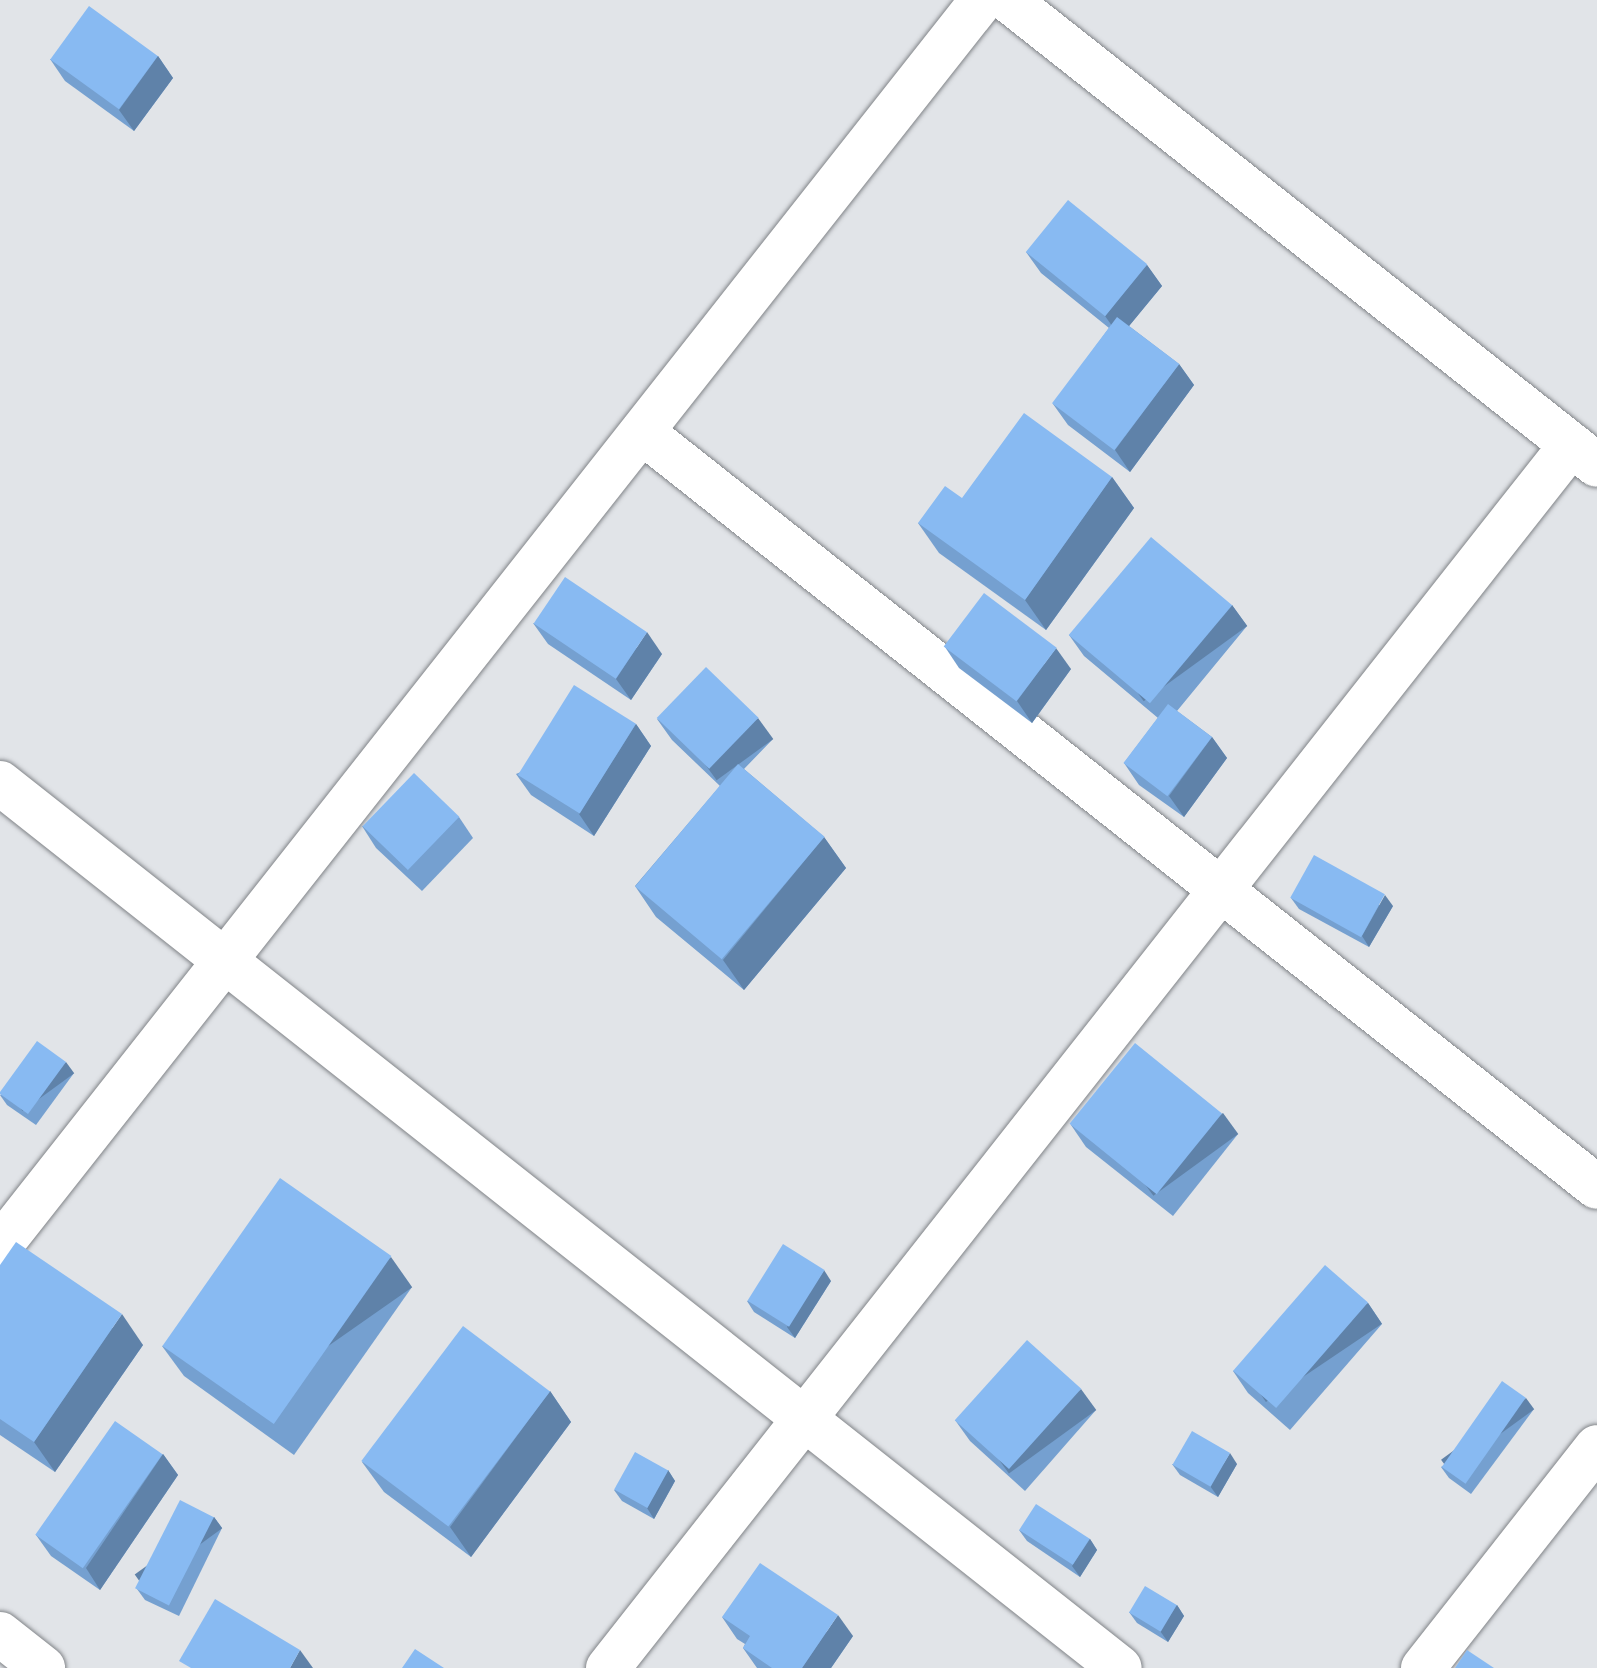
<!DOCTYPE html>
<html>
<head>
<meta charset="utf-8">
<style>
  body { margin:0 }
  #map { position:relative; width:1597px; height:1668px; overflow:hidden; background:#e1e4e8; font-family:"Source Sans 3",sans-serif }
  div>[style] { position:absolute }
  .roads { filter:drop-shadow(0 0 2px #818488) drop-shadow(0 0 2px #818488) }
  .minor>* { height:44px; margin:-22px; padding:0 22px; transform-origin:22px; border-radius:22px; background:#fff }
  .wall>* { inset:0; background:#75a0d0 }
  .shaded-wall>* { inset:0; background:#5f82a9; transform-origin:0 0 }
  .building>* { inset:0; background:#88baf2; transform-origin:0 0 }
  span { translate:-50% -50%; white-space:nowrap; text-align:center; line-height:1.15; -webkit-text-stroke:8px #eef1f5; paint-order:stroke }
</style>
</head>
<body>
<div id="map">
  <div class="roads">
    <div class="minor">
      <div style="left:1008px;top:0;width:750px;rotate:38.29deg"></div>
      <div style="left:642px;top:432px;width:1217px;rotate:38.33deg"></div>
      <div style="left:0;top:783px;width:1427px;rotate:38.32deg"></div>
      <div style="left:0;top:1246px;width:1586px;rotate:-51.76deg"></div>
      <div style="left:0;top:1634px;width:55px;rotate:38.3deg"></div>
      <div style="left:608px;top:1668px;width:1557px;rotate:-51.78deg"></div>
      <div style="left:1423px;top:1668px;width:281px;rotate:-51.8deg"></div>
    </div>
  </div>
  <div class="wall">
    <div style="clip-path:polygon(158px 56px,173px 78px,134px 131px,65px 81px,50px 59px)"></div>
    <div style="clip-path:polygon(1026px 252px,1147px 265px,1162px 286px,1129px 326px,1179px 364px,1194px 385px,1130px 472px,1068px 425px,1053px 404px,1109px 328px,1041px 273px)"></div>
    <div style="clip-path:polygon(1112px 477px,1134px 508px,1046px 630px,939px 553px,918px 523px)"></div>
    <div style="clip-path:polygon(1232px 605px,1247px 626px,1177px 711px,1212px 737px,1227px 758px,1184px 817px,1139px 785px,1124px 763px,1158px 718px,1084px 656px,1069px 635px)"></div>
    <div style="clip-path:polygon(533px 623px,662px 654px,631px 700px,548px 644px)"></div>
    <div style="clip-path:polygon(945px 647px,1071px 669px,1032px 723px,959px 668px)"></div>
    <div style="clip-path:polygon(657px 719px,773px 739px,744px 769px,824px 837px,846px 868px,744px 990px,656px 917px,635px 886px,720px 786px,672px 740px)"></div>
    <div style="clip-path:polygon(636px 724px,651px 746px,594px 836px,531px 795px,516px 774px)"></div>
    <div style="clip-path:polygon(459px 817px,473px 838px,422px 891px,376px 848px,362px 826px)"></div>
    <div style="clip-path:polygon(1291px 898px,1393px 906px,1369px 947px,1299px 909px)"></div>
    <div style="clip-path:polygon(74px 1073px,36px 1125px,7px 1105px,0 1095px)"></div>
    <div style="clip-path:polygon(1071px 1125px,1238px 1134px,1173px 1216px,1086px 1147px)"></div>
    <div style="clip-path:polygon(0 1265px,143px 1345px,55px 1472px,0 1435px)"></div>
    <div style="clip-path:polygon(831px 1281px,795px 1338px,754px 1312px,747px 1301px)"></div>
    <div style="clip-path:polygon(412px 1287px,294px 1455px,184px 1376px,162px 1346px)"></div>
    <div style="clip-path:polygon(1368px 1303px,1382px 1324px,1290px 1430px,1248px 1393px,1233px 1371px)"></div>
    <div style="clip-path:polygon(550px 1391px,571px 1422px,471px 1557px,384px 1492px,362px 1462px)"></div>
    <div style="clip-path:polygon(1534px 1409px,1471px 1494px,1449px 1478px,1441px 1467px)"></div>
    <div style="clip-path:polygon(1096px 1410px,1025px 1491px,970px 1441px,955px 1420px)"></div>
    <div style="clip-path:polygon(163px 1454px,178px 1475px,100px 1590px,51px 1556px,36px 1535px)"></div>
    <div style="clip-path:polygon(1172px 1464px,1237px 1464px,1218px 1497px,1180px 1475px)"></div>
    <div style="clip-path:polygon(668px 1470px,675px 1481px,654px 1519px,622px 1501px,614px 1490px)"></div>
    <div style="clip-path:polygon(214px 1517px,222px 1528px,179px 1616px,145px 1600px,137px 1589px)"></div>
    <div style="clip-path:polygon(1019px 1530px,1090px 1539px,1097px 1550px,1080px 1577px,1027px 1541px)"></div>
    <div style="clip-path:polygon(1177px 1605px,1184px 1616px,1168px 1642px,1137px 1623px,1129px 1612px)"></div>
    <div style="clip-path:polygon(722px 1617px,853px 1636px,831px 1668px,757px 1668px,743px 1648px,745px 1644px,737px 1639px)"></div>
  </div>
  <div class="shaded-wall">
    <div style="clip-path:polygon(158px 56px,173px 78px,134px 131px,119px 110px)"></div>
    <div style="clip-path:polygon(1147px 265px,1162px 286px,1120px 337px,1105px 316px)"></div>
    <div style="clip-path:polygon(1179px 364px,1194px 385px,1130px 472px,1115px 450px)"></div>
    <div style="clip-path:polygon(1112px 477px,1134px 508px,1046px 630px,1025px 600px)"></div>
    <div style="left:1232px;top:605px;width:26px;height:128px;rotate:54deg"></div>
    <div style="clip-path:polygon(647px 632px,662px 654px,631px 700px,616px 679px)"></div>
    <div style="clip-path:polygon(1056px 648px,1071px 669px,1032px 723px,1017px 701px)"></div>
    <div style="left:758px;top:718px;width:26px;height:70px;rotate:54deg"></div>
    <div style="clip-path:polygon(636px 724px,651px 746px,594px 836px,579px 814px)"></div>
    <div style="clip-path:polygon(1212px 737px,1227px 758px,1184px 817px,1169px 796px)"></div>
    <div style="clip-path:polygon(824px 837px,846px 868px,744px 990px,723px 960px)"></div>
    <div style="clip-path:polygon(1385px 895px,1393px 906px,1369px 947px,1362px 936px)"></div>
    <div style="left:66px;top:1062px;width:14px;height:64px;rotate:54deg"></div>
    <div style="left:1223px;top:1113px;width:26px;height:105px;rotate:54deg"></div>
    <div style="left:391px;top:1257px;width:37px;height:204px;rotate:55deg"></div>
    <div style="clip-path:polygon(824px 1270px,831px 1281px,795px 1338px,787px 1327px)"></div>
    <div style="left:1368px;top:1303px;width:25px;height:140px;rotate:56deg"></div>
    <div style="clip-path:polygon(122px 1314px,143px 1345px,55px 1472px,34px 1442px)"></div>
    <div style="left:1081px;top:1389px;width:26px;height:108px;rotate:54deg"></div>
    <div style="clip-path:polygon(550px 1391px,571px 1422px,471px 1557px,450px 1527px)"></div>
    <div style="left:1526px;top:1398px;width:14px;height:105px;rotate:54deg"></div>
    <div style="clip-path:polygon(1230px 1453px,1237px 1464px,1218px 1497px,1210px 1486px)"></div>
    <div style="clip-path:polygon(163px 1454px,178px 1475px,100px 1590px,86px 1568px)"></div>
    <div style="clip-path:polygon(668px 1470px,675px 1481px,654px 1519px,647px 1508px)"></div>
    <div style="left:214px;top:1517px;width:14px;height:98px;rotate:54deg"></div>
    <div style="clip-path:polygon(1090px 1539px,1097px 1550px,1080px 1577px,1072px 1566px)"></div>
    <div style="clip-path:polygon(1177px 1605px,1184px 1616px,1168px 1642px,1160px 1631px)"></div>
    <div style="clip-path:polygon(838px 1615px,853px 1636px,831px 1668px,802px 1668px)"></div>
    <div style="clip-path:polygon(300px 1650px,313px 1668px,290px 1668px)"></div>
  </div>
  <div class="building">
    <div style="left:89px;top:6px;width:85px;height:66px;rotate:36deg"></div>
    <div style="left:1068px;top:200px;width:102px;height:67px;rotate:39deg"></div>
    <div style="left:1117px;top:317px;width:78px;height:108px;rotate:37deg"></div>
    <div style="clip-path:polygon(1024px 413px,1112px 477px,1025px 600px,918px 523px,945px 486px,962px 498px)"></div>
    <div style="left:1151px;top:537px;width:106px;height:128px;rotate:40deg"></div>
    <div style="left:565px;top:577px;width:99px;height:56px;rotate:34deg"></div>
    <div style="left:984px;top:593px;width:91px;height:67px;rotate:37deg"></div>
    <div style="left:706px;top:667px;width:73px;height:71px;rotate:44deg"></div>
    <div style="left:574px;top:685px;width:73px;height:106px;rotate:32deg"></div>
    <div style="left:1168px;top:704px;width:55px;height:74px;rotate:37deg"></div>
    <div style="left:738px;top:764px;width:113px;height:160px;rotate:40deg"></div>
    <div style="left:414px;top:773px;width:63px;height:74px;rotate:44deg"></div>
    <div style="left:1314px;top:855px;width:81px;height:49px;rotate:29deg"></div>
    <div style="clip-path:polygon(37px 1041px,66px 1062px,28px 1114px,0 1094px,0 1092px)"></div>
    <div style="left:1135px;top:1043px;width:112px;height:104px;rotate:39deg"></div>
    <div style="left:280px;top:1178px;width:136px;height:205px;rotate:35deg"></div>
    <div style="clip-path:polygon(16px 1242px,122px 1314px,34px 1442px,0 1419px,0 1265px)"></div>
    <div style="left:783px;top:1244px;width:49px;height:67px;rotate:32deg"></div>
    <div style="left:1325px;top:1265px;width:57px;height:140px;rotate:41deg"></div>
    <div style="left:463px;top:1326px;width:109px;height:169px;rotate:37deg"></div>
    <div style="left:1027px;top:1340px;width:73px;height:108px;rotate:42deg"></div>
    <div style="left:1502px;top:1381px;width:29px;height:105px;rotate:35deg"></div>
    <div style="left:115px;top:1421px;width:58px;height:139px;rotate:35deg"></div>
    <div style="left:1192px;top:1431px;width:44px;height:39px;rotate:30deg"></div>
    <div style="left:635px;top:1452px;width:38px;height:43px;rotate:29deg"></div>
    <div style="left:180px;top:1500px;width:38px;height:99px;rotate:27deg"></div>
    <div style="left:1036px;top:1504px;width:64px;height:31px;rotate:33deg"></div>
    <div style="clip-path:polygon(760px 1563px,838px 1615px,802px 1668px,772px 1668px,743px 1648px,750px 1636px,722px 1617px)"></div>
    <div style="left:1145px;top:1586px;width:37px;height:31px;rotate:31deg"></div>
    <div style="clip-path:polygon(215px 1599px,300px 1650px,290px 1668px,191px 1668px,179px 1661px)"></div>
    <div style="clip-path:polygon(415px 1649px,444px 1668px,402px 1668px)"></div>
    <div style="clip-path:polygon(1467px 1650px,1494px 1668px,1455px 1668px)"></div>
  </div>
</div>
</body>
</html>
